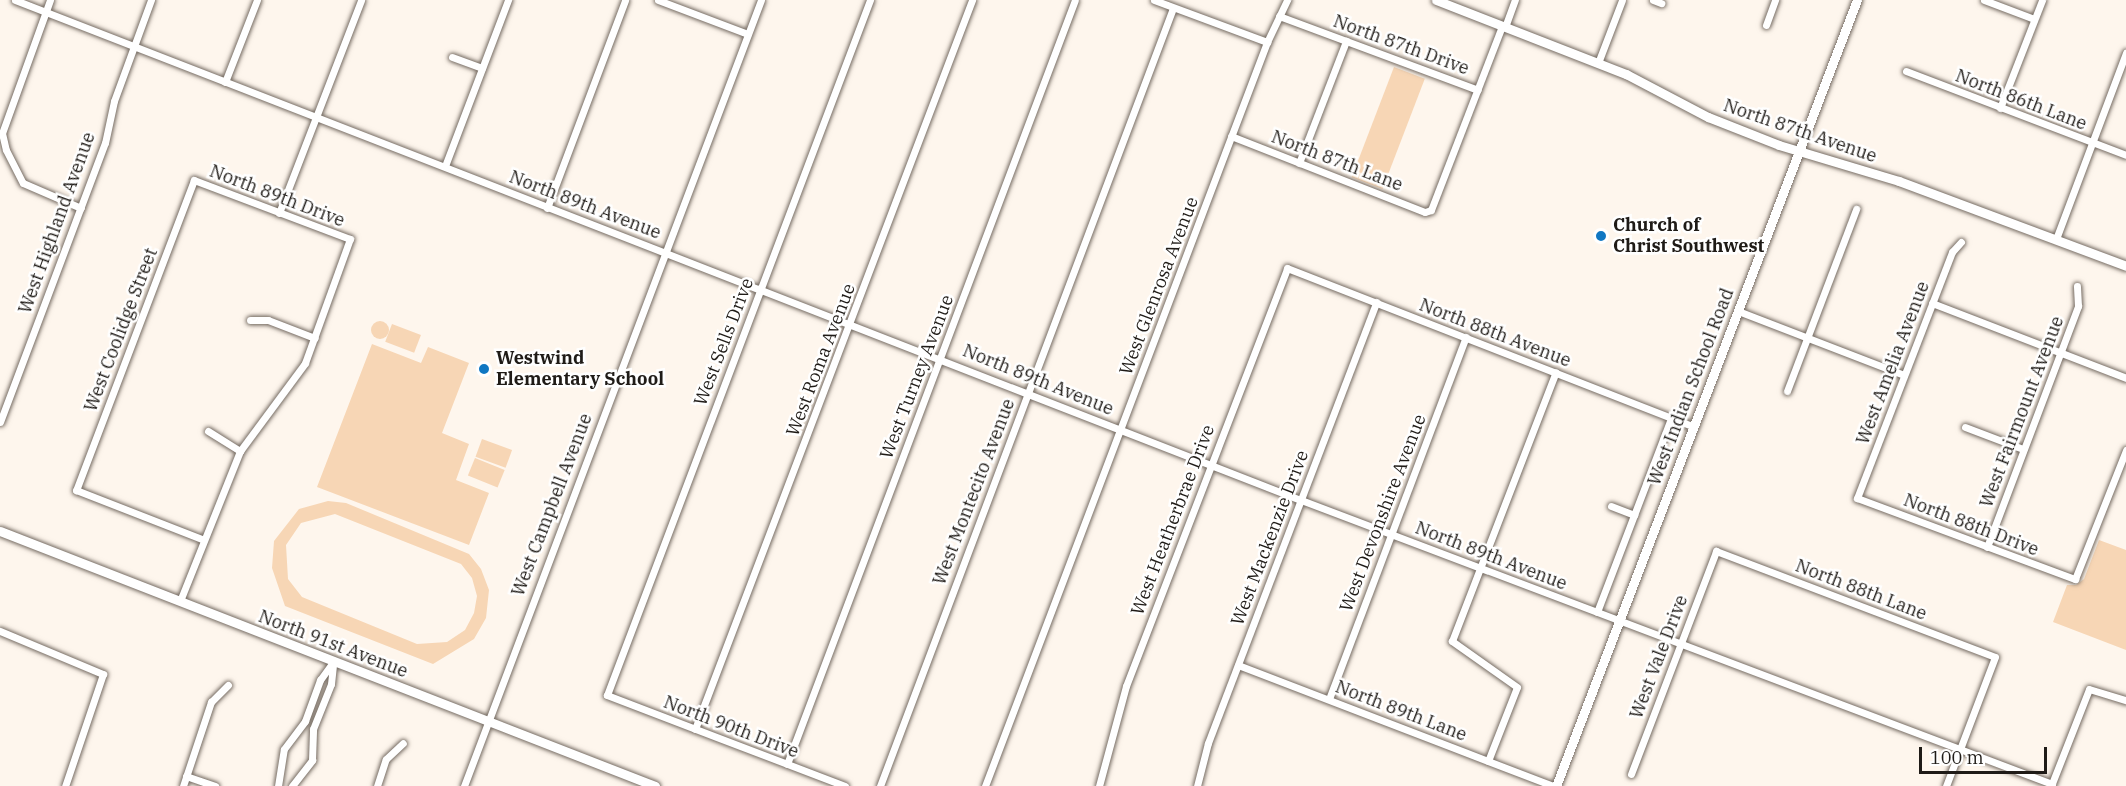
<!DOCTYPE html>
<html>
<head>
<meta charset="utf-8">
<style>
  body { margin:0 }
  #map { position:relative; width:2126px; height:786px; overflow:hidden; background:#fef6ed; font-family:"IBM Plex Serif",serif }
  div>[style] { position:absolute }
  .green>* { inset:0; background:#f7d6b5; transform-origin:0 0 }
  .round { border-radius:50% }
  .roads { filter:drop-shadow(0 0 2px #756b62) drop-shadow(0 0 2px #756b62) }
  .street>* { height:7px; margin:-3.5px; padding:0 3.5px; transform-origin:3.5px; border-radius:3.5px; background:#fff }
  .secondary>* { height:9px; margin:-4.5px; padding:0 4.5px; transform-origin:4.5px; border-radius:4.5px; background:#fff }
  .dots>* { width:16px; height:16px; translate:-50% -50%; box-sizing:border-box; border:3px solid #fff; border-radius:50% }
  span { translate:-50% -50%; white-space:nowrap; text-align:center; line-height:1.15; -webkit-text-stroke:5px #fff; paint-order:stroke }
  .street-label { font-size:18px; color:#1f1b17 }
  .poi-label { font-size:18px; color:#1f1b17; font-weight:700 }
  .left { translate:0 -50%; text-align:left }
  .scale { position:absolute; left:1919px; top:747px; width:128px; height:27px; box-sizing:border-box; border:3px solid #1f1b17; border-top:0; padding-left:8px; font-size:18px; line-height:21px; white-space:nowrap; color:#1f1b17; -webkit-text-stroke:4px #fff; paint-order:stroke }
</style>
</head>
<body>
<div id="map">
  <div class="green">
    <div style="left:1394px;top:67px;width:33px;height:118px;rotate:21deg"></div>
    <div class="round" style="left:371px;top:321px;width:18px;height:18px"></div>
    <div style="left:392px;top:324px;width:31px;height:19px;rotate:21deg"></div>
    <div style="clip-path:polygon(372px 344px,421px 363px,428px 347px,469px 363px,442px 433px,469px 444px,456px 480px,489px 493px,469px 545px,317px 487px)"></div>
    <div style="left:482px;top:439px;width:32px;height:19px;rotate:20deg"></div>
    <div style="left:475px;top:458px;width:32px;height:19px;rotate:22deg"></div>
    <div style="clip-path:polygon(evenodd,328px 501px,346px 503px,469px 554px,481px 569px,489px 590px,486px 618px,474px 639px,433px 664px,285px 606px,272px 568px,274px 541px,299px 509px,328px 501px,335px 514px,461px 564px,472px 578px,477px 596px,474px 613px,465px 630px,447px 642px,417px 644px,302px 597px,288px 579px,286px 545px,301px 523px,335px 514px)"></div>
    <div style="clip-path:polygon(2099px 540px,2126px 550px,2126px 650px,2053px 622px,2067px 585px,2076px 585px,2084px 579px)"></div>
  </div>
  <div class="roads">
    <div class="street">
      <div style="left:15px;top:0;width:1380px;rotate:21.25deg"></div>
      <div style="left:1301px;top:500px;width:803px;rotate:20.71deg"></div>
      <div style="left:50px;top:0;width:141px;rotate:109.8deg"></div>
      <div style="left:2px;top:133px;width:17px;rotate:77deg"></div>
      <div style="left:6px;top:150px;width:37px;rotate:63deg"></div>
      <div style="left:23px;top:183px;width:63px;rotate:23.3deg"></div>
      <div style="left:658px;top:0;width:96px;rotate:20.7deg"></div>
      <div style="left:1154px;top:0;width:121px;rotate:20.4deg"></div>
      <div style="left:1653px;top:0;width:9px;rotate:21deg"></div>
      <div style="left:1984px;top:0;width:53px;rotate:20.8deg"></div>
      <div style="left:1279px;top:16px;width:212px;rotate:20.4deg"></div>
      <div style="left:1766px;top:25px;width:27px;rotate:-70deg"></div>
      <div style="left:1505px;top:27px;width:29px;rotate:-70deg"></div>
      <div style="left:452px;top:57px;width:32px;rotate:20deg"></div>
      <div style="left:1598px;top:63px;width:67px;rotate:-69.1deg"></div>
      <div style="left:1906px;top:71px;width:235px;rotate:20.9deg"></div>
      <div style="left:225px;top:82px;width:88px;rotate:-68.7deg"></div>
      <div style="left:2000px;top:108px;width:116px;rotate:-68.7deg"></div>
      <div style="left:1231px;top:136px;width:208px;rotate:21.4deg"></div>
      <div style="left:1425px;top:212px;width:6px;rotate:-18deg"></div>
      <div style="left:1431px;top:210px;width:197px;rotate:-68.9deg"></div>
      <div style="left:1299px;top:163px;width:131px;rotate:-68.9deg"></div>
      <div style="left:445px;top:166px;width:178px;rotate:-69.2deg"></div>
      <div style="left:547px;top:208px;width:222px;rotate:-69.4deg"></div>
      <div style="left:279px;top:213px;width:228px;rotate:-68.9deg"></div>
      <div style="left:2056px;top:239px;width:199px;rotate:-69.4deg"></div>
      <div style="left:1961px;top:242px;width:13px;rotate:132deg"></div>
      <div style="left:1952px;top:252px;width:264px;rotate:111.1deg"></div>
      <div style="left:1857px;top:498px;width:233px;rotate:20.4deg"></div>
      <div style="left:2075px;top:579px;width:139px;rotate:-68.4deg"></div>
      <div style="left:1932px;top:303px;width:208px;rotate:21.1deg"></div>
      <div style="left:1738px;top:311px;width:178px;rotate:21.1deg"></div>
      <div style="left:250px;top:320px;width:18px"></div>
      <div style="left:268px;top:320px;width:50px;rotate:21deg"></div>
      <div style="left:1787px;top:391px;width:195px;rotate:-69.2deg"></div>
      <div style="left:0;top:422px;width:298px;rotate:-69.4deg"></div>
      <div style="left:105px;top:143px;width:43px;rotate:-77.9deg"></div>
      <div style="left:114px;top:101px;width:108px;rotate:-69.9deg"></div>
      <div style="left:1965px;top:427px;width:62px;rotate:20.8deg"></div>
      <div style="left:208px;top:431px;width:38px;rotate:32deg"></div>
      <div style="left:1611px;top:506px;width:25px;rotate:21deg"></div>
      <div style="left:1987px;top:547px;width:258px;rotate:-69.3deg"></div>
      <div style="left:2078px;top:306px;width:20px;rotate:-93deg"></div>
      <div style="left:180px;top:601px;width:162px;rotate:-68.2deg"></div>
      <div style="left:240px;top:451px;width:109px;rotate:-53.5deg"></div>
      <div style="left:305px;top:363px;width:132px;rotate:-70.1deg"></div>
      <div style="left:350px;top:239px;width:167px;rotate:-159.3deg"></div>
      <div style="left:194px;top:180px;width:332px;rotate:110.8deg"></div>
      <div style="left:76px;top:490px;width:137px;rotate:21.3deg"></div>
      <div style="left:1597px;top:612px;width:208px;rotate:-69.1deg"></div>
      <div style="left:0;top:631px;width:112px;rotate:22.7deg"></div>
      <div style="left:103px;top:674px;width:118px;rotate:108.7deg"></div>
      <div style="left:1238px;top:665px;width:337px;rotate:21deg"></div>
      <div style="left:1329px;top:699px;width:387px;rotate:-69.3deg"></div>
      <div style="left:695px;top:729px;width:780px;rotate:-69.19deg"></div>
      <div style="left:1488px;top:761px;width:79px;rotate:-68.6deg"></div>
      <div style="left:1517px;top:687px;width:80px;rotate:-144.7deg"></div>
      <div style="left:1452px;top:641px;width:288px;rotate:-68.9deg"></div>
      <div style="left:787px;top:764px;width:816px;rotate:-69.35deg"></div>
      <div style="left:1631px;top:774px;width:239px;rotate:-69.1deg"></div>
      <div style="left:1716px;top:551px;width:298px;rotate:20.8deg"></div>
      <div style="left:1995px;top:657px;width:138px;rotate:110.8deg"></div>
      <div style="left:186px;top:776px;width:31px;rotate:19deg"></div>
      <div style="left:183px;top:786px;width:89px;rotate:-71.6deg"></div>
      <div style="left:211px;top:702px;width:24px;rotate:-45deg"></div>
      <div style="left:278px;top:786px;width:37px;rotate:-81deg"></div>
      <div style="left:284px;top:749px;width:35px;rotate:-53deg"></div>
      <div style="left:305px;top:721px;width:44px;rotate:-69.9deg"></div>
      <div style="left:320px;top:680px;width:22px;rotate:-54deg"></div>
      <div style="left:292px;top:786px;width:33px;rotate:-52deg"></div>
      <div style="left:312px;top:760px;width:31px;rotate:-88deg"></div>
      <div style="left:313px;top:729px;width:48px;rotate:-68.2deg"></div>
      <div style="left:331px;top:684px;width:20px;rotate:-84deg"></div>
      <div style="left:377px;top:786px;width:28px;rotate:-72deg"></div>
      <div style="left:386px;top:759px;width:23px;rotate:-43deg"></div>
      <div style="left:464px;top:786px;width:840px;rotate:-69.3deg"></div>
      <div style="left:845px;top:786px;width:255px;rotate:-159.1deg"></div>
      <div style="left:607px;top:695px;width:743px;rotate:-69.27deg"></div>
      <div style="left:880px;top:786px;width:831px;rotate:-69.36deg"></div>
      <div style="left:985px;top:786px;width:796px;rotate:-69.24deg"></div>
      <div style="left:1267px;top:42px;width:47px;rotate:-64.5deg"></div>
      <div style="left:1099px;top:786px;width:104px;rotate:-74.9deg"></div>
      <div style="left:1126px;top:686px;width:448px;rotate:-68.9deg"></div>
      <div style="left:1287px;top:268px;width:436px;rotate:21.3deg"></div>
      <div style="left:1197px;top:786px;width:44px;rotate:-75.7deg"></div>
      <div style="left:1208px;top:743px;width:472px;rotate:-69.1deg"></div>
      <div style="left:2051px;top:786px;width:104px;rotate:-68.6deg"></div>
      <div style="left:2089px;top:689px;width:39px;rotate:17deg"></div>
    </div>
    <div class="secondary">
      <div style="left:1436px;top:0;width:204px;rotate:21.3deg"></div>
      <div style="left:1626px;top:74px;width:93px;rotate:27.7deg"></div>
      <div style="left:1708px;top:117px;width:76px;rotate:21.5deg"></div>
      <div style="left:1779px;top:145px;width:125px;rotate:16.7deg"></div>
      <div style="left:1899px;top:181px;width:242px;rotate:20.5deg"></div>
      <div style="left:0;top:531px;width:703px;rotate:21.27deg"></div>
      <div style="left:1556px;top:786px;width:842px;rotate:-69.05deg"></div>
    </div>
  </div>
  <div class="dots">
    <div style="left:1601px;top:236px;background:#1077c2"></div>
    <div style="left:484px;top:369px;background:#1077c2"></div>
  </div>
  <div class="street-label">
    <span style="left:1401px;top:45px;rotate:20deg">North 87th Drive</span>
    <span style="left:2021px;top:100px;rotate:21deg">North 86th Lane</span>
    <span style="left:1800px;top:131px;rotate:19deg">North 87th Avenue</span>
    <span style="left:1337px;top:161px;rotate:21deg">North 87th Lane</span>
    <span style="left:277px;top:196px;rotate:21deg">North 89th Drive</span>
    <span style="left:585px;top:205px;rotate:21deg">North 89th Avenue</span>
    <span style="left:57px;top:223px;rotate:-70deg">West Highland Avenue</span>
    <span style="left:1159px;top:286px;rotate:-69deg">West Glenrosa Avenue</span>
    <span style="left:121px;top:330px;rotate:-69deg">West Coolidge Street</span>
    <span style="left:1495px;top:333px;rotate:21deg">North 88th Avenue</span>
    <span style="left:724px;top:342px;rotate:-69deg">West Sells Drive</span>
    <span style="left:821px;top:360px;rotate:-69deg">West Roma Avenue</span>
    <span style="left:1893px;top:363px;rotate:-69deg">West Amelia Avenue</span>
    <span style="left:917px;top:377px;rotate:-69deg">West Turney Avenue</span>
    <span style="left:1038px;top:380px;rotate:22deg">North 89th Avenue</span>
    <span style="left:1691px;top:387px;rotate:-69deg">West Indian School Road</span>
    <span style="left:2022px;top:412px;rotate:-69deg">West Fairmount Avenue</span>
    <span style="left:974px;top:492px;rotate:-69deg">West Montecito Avenue</span>
    <span style="left:552px;top:505px;rotate:-69deg">West Campbell Avenue</span>
    <span style="left:1383px;top:513px;rotate:-69deg">West Devonshire Avenue</span>
    <span style="left:1173px;top:520px;rotate:-69deg">West Heatherbrae Drive</span>
    <span style="left:1971px;top:525px;rotate:21deg">North 88th Drive</span>
    <span style="left:1270px;top:538px;rotate:-69deg">West Mackenzie Drive</span>
    <span style="left:1491px;top:556px;rotate:21deg">North 89th Avenue</span>
    <span style="left:1861px;top:590px;rotate:21deg">North 88th Lane</span>
    <span style="left:333px;top:644px;rotate:21deg">North 91st Avenue</span>
    <span style="left:1659px;top:657px;rotate:-69deg">West Vale Drive</span>
    <span style="left:1401px;top:711px;rotate:21deg">North 89th Lane</span>
    <span style="left:731px;top:727px;rotate:21deg">North 90th Drive</span>
  </div>
  <div class="poi-label">
    <span class="left" style="left:1613px;top:236px">Church of<br>Christ Southwest</span>
    <span class="left" style="left:496px;top:369px">Westwind<br>Elementary School</span>
  </div>
  <div class="scale">100 m</div>
</div>
</body>
</html>
